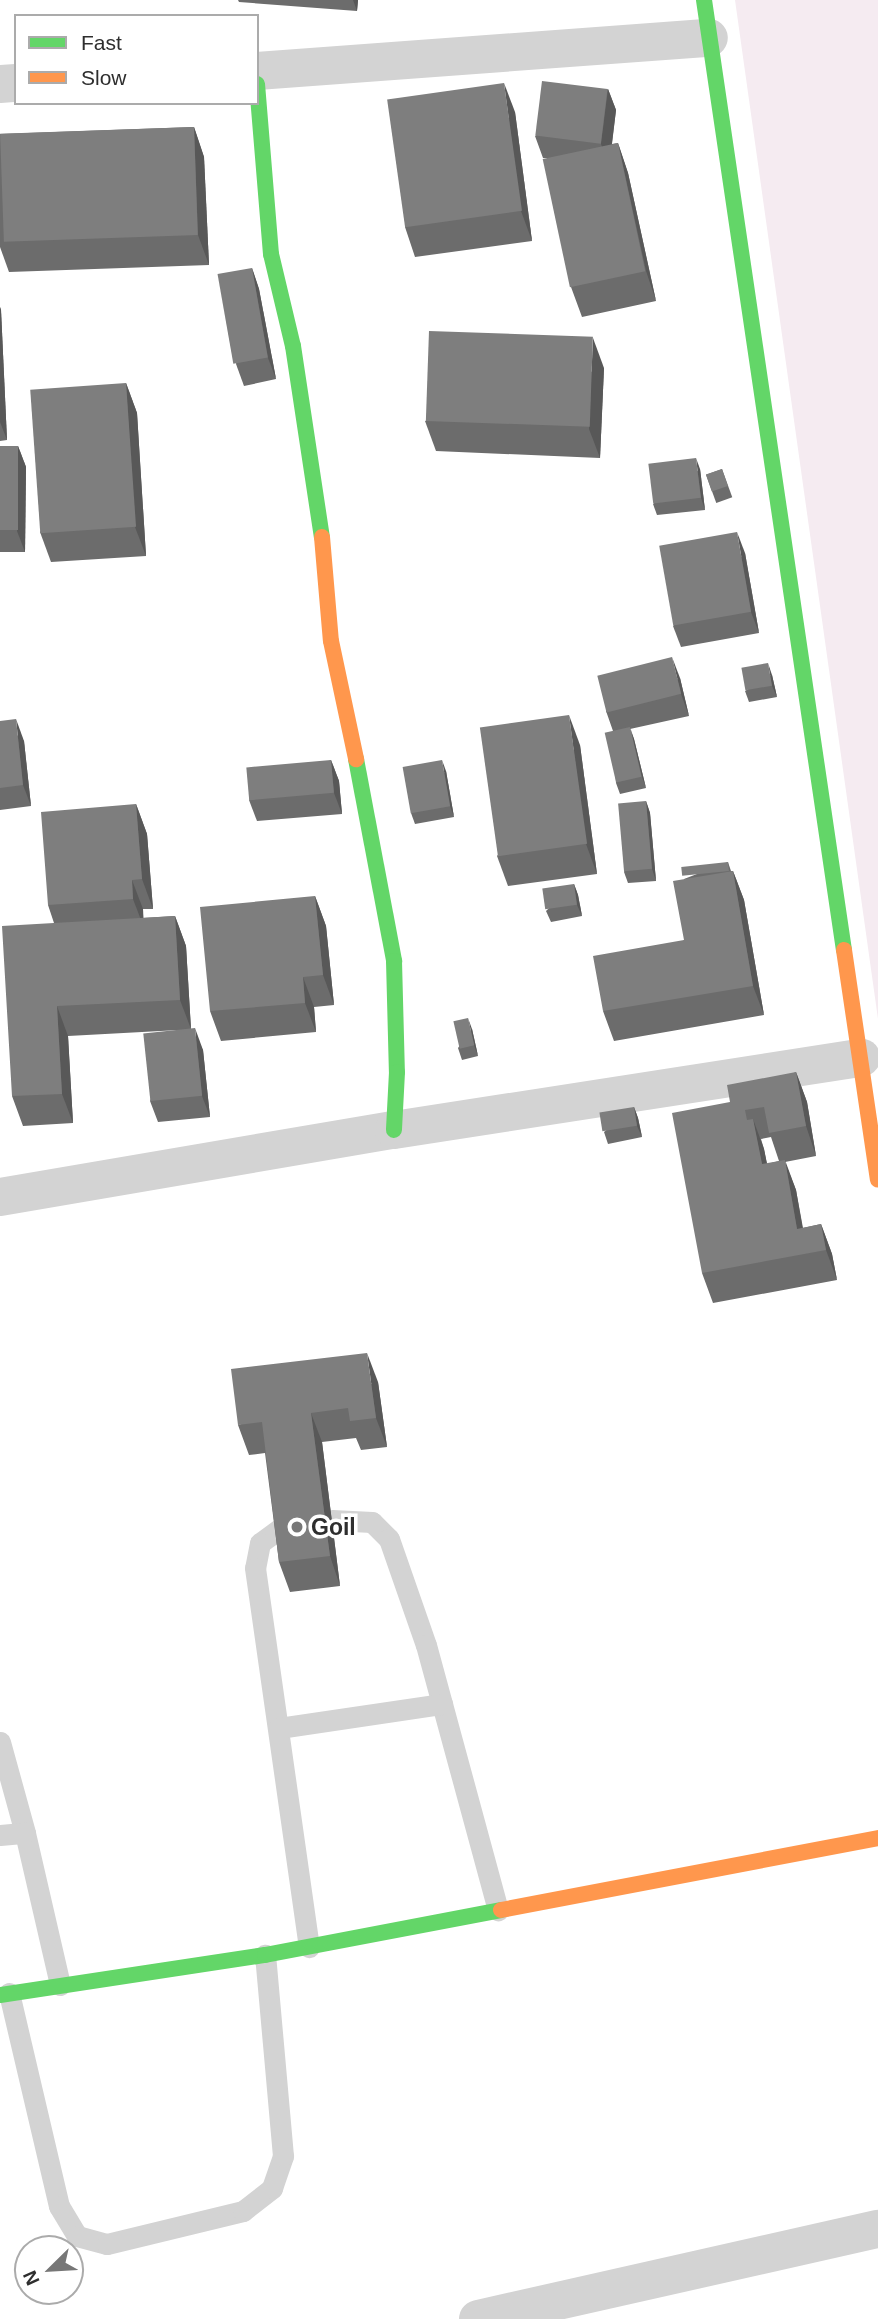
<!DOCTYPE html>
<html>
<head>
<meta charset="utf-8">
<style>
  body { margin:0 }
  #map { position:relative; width:878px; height:2319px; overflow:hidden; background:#fff; font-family:Arial,sans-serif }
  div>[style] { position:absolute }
  .green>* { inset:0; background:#f5ebf1 }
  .lane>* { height:21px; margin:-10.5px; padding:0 10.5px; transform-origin:10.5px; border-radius:10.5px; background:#d3d3d3 }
  .street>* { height:38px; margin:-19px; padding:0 19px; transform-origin:19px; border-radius:19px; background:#d3d3d3 }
  .fast>* { height:16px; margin:-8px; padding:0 8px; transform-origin:8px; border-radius:8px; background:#63d668 }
  .slow>* { height:16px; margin:-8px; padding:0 8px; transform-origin:8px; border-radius:8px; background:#ff974d }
  .wall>* { inset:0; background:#6c6c6c; transform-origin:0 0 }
  .shaded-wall>* { inset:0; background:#585858 }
  .building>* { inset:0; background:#7e7e7e; transform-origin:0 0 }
  .dots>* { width:19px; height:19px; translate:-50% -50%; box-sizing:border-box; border:4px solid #fff; border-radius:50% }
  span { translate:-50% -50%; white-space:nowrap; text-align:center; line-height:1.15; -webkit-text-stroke:7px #fff; paint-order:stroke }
  .poi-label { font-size:23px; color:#2e2e2e; font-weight:700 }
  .left { translate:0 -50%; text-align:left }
  .legend { position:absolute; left:14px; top:14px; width:245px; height:91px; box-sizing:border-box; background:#fff; border:2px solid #ababab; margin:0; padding:9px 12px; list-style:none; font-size:21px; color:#2e2e2e }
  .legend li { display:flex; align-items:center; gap:14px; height:35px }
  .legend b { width:35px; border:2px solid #ababab }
  .north { position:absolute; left:14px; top:2235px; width:70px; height:70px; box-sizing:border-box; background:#fff; border:2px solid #ababab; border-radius:50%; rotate:246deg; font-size:19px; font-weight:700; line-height:28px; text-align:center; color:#2e2e2e }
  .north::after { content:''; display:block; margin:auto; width:24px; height:32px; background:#777; clip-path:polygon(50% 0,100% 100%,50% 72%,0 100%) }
</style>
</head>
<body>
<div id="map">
  <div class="green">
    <div style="clip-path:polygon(735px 0,878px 0,878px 1019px)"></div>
  </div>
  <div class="lane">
    <div style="left:332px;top:1520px;width:40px;rotate:2.9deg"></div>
    <div style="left:372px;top:1522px;width:24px;rotate:45deg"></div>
    <div style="left:389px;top:1539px;width:112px;rotate:70.8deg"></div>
    <div style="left:426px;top:1645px;width:275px;rotate:74.8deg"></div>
    <div style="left:282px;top:1527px;width:27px;rotate:144deg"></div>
    <div style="left:260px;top:1543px;width:25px;rotate:101deg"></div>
    <div style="left:255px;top:1568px;width:383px;rotate:81.9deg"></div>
    <div style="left:279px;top:1728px;width:165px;rotate:-8.4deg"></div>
    <div style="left:0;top:1742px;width:94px;rotate:74.6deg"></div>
    <div style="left:25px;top:1833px;width:156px;rotate:77deg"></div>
    <div style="left:0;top:1835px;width:25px;rotate:-5deg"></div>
    <div style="left:9px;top:1993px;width:219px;rotate:76.8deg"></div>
    <div style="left:59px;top:2206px;width:35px;rotate:59deg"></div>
    <div style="left:77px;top:2236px;width:31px;rotate:15deg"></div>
    <div style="left:107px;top:2244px;width:140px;rotate:-13.6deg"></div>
    <div style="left:243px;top:2211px;width:37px;rotate:-38deg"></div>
    <div style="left:272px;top:2188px;width:34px;rotate:-71deg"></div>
    <div style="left:283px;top:2156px;width:202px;rotate:-95.1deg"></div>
  </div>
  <div class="street">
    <div style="left:257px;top:71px;width:453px;rotate:-4.2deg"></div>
    <div style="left:0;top:84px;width:16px;rotate:-4deg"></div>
    <div style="left:0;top:1197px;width:400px;rotate:-9.7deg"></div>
    <div style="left:394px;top:1130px;width:473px;rotate:-8.8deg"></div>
    <div style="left:478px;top:2319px;width:410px;rotate:-12.7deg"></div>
  </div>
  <div class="fast">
    <div style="left:704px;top:0;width:960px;rotate:81.62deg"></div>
    <div style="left:257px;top:84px;width:171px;rotate:85.3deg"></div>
    <div style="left:271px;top:254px;width:95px;rotate:76.6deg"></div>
    <div style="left:293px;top:346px;width:193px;rotate:81.4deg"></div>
    <div style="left:356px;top:759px;width:206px;rotate:79.3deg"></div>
    <div style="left:394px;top:961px;width:111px;rotate:88.5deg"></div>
    <div style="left:397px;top:1072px;width:58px;rotate:93deg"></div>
    <div style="left:0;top:1995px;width:268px;rotate:-8.6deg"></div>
    <div style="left:265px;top:1955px;width:240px;rotate:-10.8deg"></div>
  </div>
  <div class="slow">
    <div style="left:322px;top:537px;width:104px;rotate:85.1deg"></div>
    <div style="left:331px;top:641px;width:121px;rotate:78deg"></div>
    <div style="left:844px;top:950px;width:232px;rotate:81.6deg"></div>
    <div style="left:501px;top:1910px;width:384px;rotate:-10.8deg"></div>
  </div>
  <div class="wall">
    <div style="clip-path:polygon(238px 0,358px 0,357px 11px,239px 2px)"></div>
    <div style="clip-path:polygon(608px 89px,616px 110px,612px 144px,618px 143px,628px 173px,656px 301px,582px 317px,571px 287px,547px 158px,543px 158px,535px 136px)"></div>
    <div style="clip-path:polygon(515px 112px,532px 241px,415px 257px,405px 227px)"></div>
    <div style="clip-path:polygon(194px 127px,204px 157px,209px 265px,9px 272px,0 247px,0 134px)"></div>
    <div style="clip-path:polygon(252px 268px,259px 289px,276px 379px,244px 386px,236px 364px)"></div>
    <div style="clip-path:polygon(0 307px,1px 310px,7px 440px,0 441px)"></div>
    <div style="clip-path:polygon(604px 368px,600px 458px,436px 451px,425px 421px)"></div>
    <div style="clip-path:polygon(126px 383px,137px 413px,146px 556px,51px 562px,40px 532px)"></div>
    <div style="clip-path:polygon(0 446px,18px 446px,26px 467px,25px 552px,0 552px)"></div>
    <div style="clip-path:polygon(700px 469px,705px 510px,657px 515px,653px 504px)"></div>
    <div style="left:722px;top:469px;width:30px;height:17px;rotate:70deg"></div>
    <div style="clip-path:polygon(745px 553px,759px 633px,681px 647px,673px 626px)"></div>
    <div style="clip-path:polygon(772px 675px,777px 697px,749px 702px,745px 691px)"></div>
    <div style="clip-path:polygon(680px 678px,689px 716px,630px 729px,634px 739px,646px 788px,620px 794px,616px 783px,613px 731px,606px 711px)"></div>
    <div style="clip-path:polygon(0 721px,24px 741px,31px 806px,0 810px)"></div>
    <div style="clip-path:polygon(580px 745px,597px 874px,508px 886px,497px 856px)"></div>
    <div style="clip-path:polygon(331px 760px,339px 781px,342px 814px,257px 821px,249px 800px)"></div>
    <div style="clip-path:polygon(446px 771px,454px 817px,415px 824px,411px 813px)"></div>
    <div style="clip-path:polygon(646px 801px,650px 813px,656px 881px,628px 883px,624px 872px)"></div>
    <div style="clip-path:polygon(136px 804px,147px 834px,153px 909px,143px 909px,143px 918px,175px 916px,186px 946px,191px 1029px,203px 1050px,210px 1117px,158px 1122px,150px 1101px,179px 1030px,68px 1036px,73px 1123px,23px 1126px,12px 1096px,54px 923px,48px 905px)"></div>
    <div style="clip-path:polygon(728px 862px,731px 871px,733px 871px,744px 900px,764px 1015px,614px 1041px,603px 1011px,684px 940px,684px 879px)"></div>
    <div style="clip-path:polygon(574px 884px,578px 895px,582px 916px,551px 922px,546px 911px)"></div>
    <div style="clip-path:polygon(315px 896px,326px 926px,334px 1005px,314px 1007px,316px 1032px,221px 1041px,210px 1011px)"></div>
    <div style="clip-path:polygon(472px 1029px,478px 1056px,462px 1060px,458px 1048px)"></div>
    <div style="clip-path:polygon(evenodd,796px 1072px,807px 1102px,816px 1156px,785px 1162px,796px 1190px,803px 1228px,821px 1224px,832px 1254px,837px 1280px,713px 1303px,702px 1273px,730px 1102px,796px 1072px,771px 1137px,779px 1161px,767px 1164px,764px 1149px,761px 1139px,771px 1137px)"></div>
    <div style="clip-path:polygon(634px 1107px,638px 1118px,642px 1137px,608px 1144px,604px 1132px)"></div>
    <div style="clip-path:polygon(378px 1382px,387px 1447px,361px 1450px,356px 1438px,322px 1442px,340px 1586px,290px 1592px,279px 1562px,265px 1453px,249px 1455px,238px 1425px)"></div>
  </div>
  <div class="shaded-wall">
    <div style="clip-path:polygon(353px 0,358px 0,357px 11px)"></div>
    <div style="clip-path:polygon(504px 83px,515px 112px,532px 241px,521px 211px)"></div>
    <div style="clip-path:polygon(608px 89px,616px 110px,609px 166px,601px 144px)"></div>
    <div style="clip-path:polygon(194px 127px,204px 157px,209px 265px,198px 235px)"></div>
    <div style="clip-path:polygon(618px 143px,628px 173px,656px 301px,646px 271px)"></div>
    <div style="clip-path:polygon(252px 268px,259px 289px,276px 379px,268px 358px)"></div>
    <div style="clip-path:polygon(0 307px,1px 310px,7px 440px,0 422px)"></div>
    <div style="clip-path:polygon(593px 338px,604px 368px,600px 458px,589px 429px)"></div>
    <div style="clip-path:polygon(126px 383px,137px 413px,146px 556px,135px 527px)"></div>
    <div style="clip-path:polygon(18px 446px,26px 467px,25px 552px,17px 531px)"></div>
    <div style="clip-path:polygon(696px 458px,700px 469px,705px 510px,701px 498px)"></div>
    <div style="clip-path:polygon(737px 532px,745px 553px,759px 633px,751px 612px)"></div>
    <div style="clip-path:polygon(672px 657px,680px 678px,689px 716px,681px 694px)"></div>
    <div style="clip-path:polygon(768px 663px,772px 675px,777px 697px,772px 686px)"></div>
    <div style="clip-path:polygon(569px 715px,580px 745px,597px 874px,586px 844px)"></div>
    <div style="clip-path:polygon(16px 719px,24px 741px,31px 806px,23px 785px)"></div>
    <div style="clip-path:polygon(630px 727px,634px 739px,646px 788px,642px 777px)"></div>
    <div style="clip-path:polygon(331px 760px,339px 781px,342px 814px,334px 793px)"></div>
    <div style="clip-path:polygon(442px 760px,446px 771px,454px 817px,450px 806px)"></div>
    <div style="clip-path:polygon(646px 801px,650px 813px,656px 881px,652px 869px)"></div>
    <div style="clip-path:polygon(136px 804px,147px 834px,153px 909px,142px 879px)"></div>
    <div style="clip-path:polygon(733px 871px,744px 900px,764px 1015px,753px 986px)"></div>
    <div style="clip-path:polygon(132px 880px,143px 909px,144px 928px,133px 899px)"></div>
    <div style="clip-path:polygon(574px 884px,578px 895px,582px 916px,577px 905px)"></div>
    <div style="clip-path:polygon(315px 896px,326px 926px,334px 1005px,323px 975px)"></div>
    <div style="clip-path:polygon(175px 916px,186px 946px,191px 1029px,180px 1000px)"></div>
    <div style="clip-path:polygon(303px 977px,314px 1007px,316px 1032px,305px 1003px)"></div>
    <div style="clip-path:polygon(57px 1006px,68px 1036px,73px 1123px,62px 1094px)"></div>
    <div style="clip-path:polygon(468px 1018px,472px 1029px,478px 1056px,474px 1045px)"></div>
    <div style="clip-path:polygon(195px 1028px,203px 1050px,210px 1117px,202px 1096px)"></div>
    <div style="clip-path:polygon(796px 1072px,807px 1102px,816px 1156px,806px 1126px)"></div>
    <div style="clip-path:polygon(634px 1107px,638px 1118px,642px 1137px,637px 1126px)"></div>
    <div style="clip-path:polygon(753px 1119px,764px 1149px,773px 1194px,762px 1164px)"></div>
    <div style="clip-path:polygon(785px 1160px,796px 1190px,807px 1254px,797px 1229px)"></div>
    <div style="clip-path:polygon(821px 1224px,832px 1254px,837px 1280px,826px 1250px)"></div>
    <div style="clip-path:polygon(367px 1353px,378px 1382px,387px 1447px,376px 1418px)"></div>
    <div style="clip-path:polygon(311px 1413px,322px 1442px,340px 1586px,330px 1556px)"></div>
  </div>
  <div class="building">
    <div style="left:542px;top:81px;width:66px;height:55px;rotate:7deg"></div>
    <div style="left:504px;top:83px;width:129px;height:118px;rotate:82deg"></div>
    <div style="left:194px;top:127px;width:108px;height:194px;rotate:88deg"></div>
    <div style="left:618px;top:143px;width:131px;height:77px;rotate:78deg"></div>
    <div style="left:252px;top:268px;width:91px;height:35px;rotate:80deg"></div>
    <div style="left:429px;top:331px;width:164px;height:90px;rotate:2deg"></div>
    <div style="left:126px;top:383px;width:144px;height:96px;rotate:86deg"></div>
    <div style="left:0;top:446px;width:18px;height:84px"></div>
    <div style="left:696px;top:458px;width:40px;height:48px;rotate:83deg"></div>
    <div style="left:722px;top:469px;width:18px;height:17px;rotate:71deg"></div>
    <div style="left:737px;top:532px;width:81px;height:79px;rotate:80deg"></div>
    <div style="left:672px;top:657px;width:38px;height:77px;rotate:76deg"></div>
    <div style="left:768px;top:663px;width:23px;height:27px;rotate:80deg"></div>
    <div style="left:569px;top:715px;width:130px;height:90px;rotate:82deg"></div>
    <div style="clip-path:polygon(16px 719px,23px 785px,0 788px,0 721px)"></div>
    <div style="left:630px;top:727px;width:51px;height:26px;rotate:77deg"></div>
    <div style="left:331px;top:760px;width:33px;height:85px;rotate:85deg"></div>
    <div style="left:442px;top:760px;width:47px;height:40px;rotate:80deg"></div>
    <div style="left:646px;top:801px;width:68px;height:28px;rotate:85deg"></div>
    <div style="clip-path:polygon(136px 804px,142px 879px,132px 880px,133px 899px,48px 905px,41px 812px)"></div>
    <div style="left:728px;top:862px;width:9px;height:47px;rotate:84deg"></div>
    <div style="clip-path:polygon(733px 871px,753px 986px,603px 1011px,593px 956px,684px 940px,673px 881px)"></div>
    <div style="left:574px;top:884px;width:21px;height:32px;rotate:82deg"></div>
    <div style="clip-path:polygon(315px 896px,323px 975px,303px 977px,305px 1003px,210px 1011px,200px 907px)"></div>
    <div style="clip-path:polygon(175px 916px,180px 1000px,57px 1006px,62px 1094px,12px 1096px,2px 926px)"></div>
    <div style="left:468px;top:1018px;width:28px;height:15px;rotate:77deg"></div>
    <div style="left:195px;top:1028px;width:68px;height:52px;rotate:84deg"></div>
    <div style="clip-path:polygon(796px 1072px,806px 1126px,769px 1133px,764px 1107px,745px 1110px,747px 1120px,753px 1119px,762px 1164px,785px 1160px,797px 1229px,821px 1224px,826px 1250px,702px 1273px,672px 1113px,730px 1102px,727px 1085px)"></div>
    <div style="left:634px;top:1107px;width:19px;height:35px;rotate:81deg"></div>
    <div style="clip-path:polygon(367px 1353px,376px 1418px,350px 1421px,348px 1408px,311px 1413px,330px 1556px,279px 1562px,262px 1422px,238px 1425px,231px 1369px)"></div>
  </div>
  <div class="dots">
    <div style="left:297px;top:1527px;background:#777"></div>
  </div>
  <div class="poi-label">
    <span class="left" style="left:311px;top:1527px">Goil</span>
  </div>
  <ul class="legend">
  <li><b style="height:9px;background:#63d668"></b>Fast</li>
  <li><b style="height:9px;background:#ff974d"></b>Slow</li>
  </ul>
  <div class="north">N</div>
</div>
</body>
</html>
